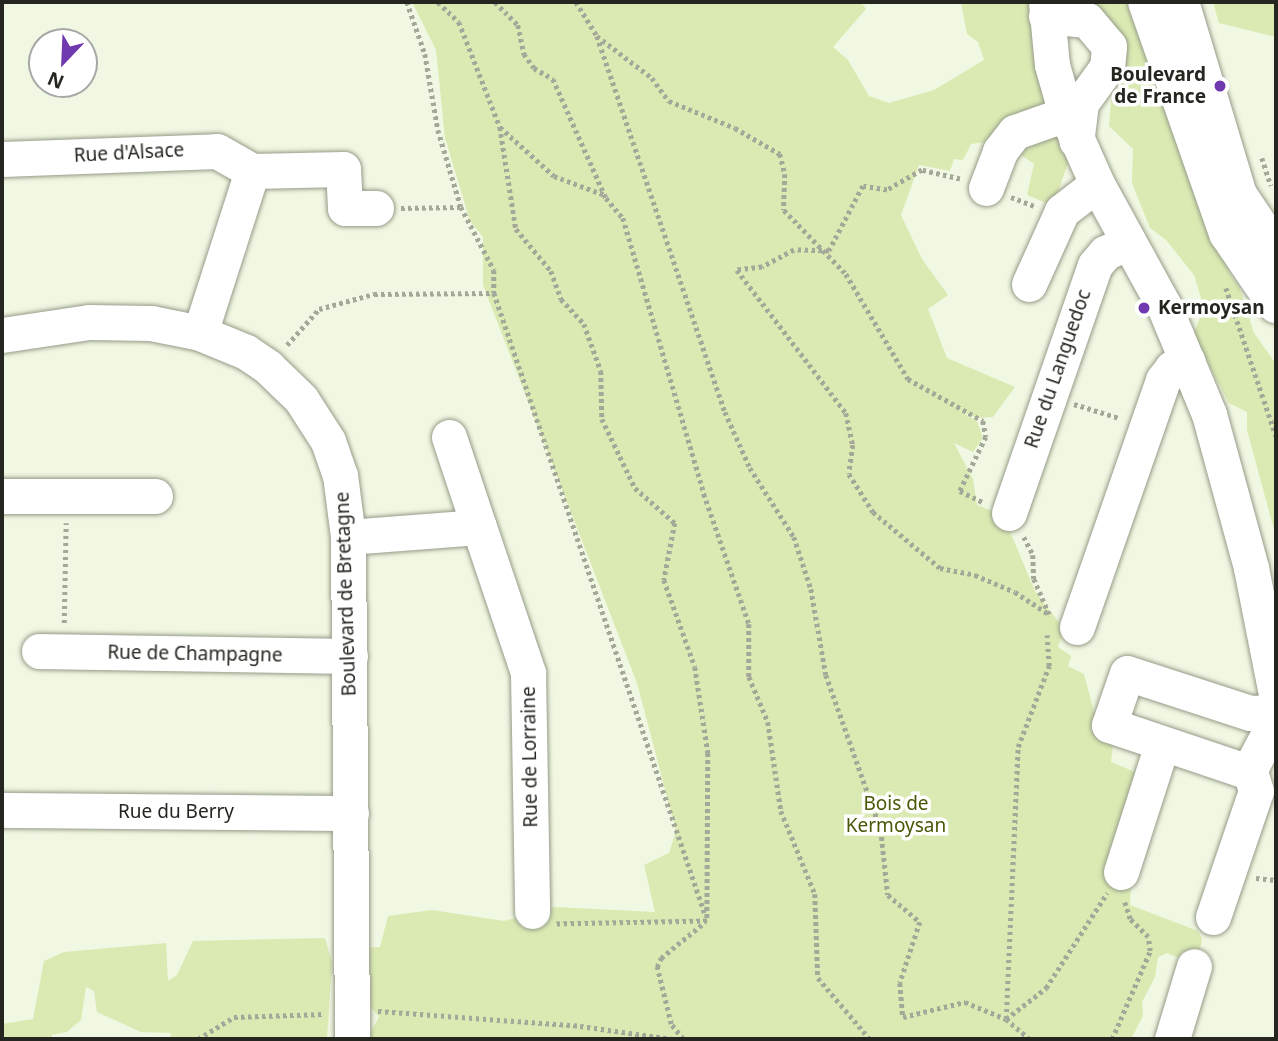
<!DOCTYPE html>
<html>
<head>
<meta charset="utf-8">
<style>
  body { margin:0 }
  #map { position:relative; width:1278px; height:1041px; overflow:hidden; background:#f0f7e2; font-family:"Noto Sans",sans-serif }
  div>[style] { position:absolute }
  .green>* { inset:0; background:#dbeab3 }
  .path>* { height:4.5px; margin-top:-2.25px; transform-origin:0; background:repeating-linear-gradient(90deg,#a3a898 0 3.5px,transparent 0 7px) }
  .roads { filter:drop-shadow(0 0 2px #969c89) drop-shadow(0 0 2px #969c89) }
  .minor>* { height:35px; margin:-17.5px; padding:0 17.5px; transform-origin:17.5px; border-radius:17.5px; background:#fff }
  .major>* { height:38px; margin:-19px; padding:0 19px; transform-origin:19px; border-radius:19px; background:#fff }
  .dots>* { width:19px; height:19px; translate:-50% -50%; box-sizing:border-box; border:4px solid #fff; border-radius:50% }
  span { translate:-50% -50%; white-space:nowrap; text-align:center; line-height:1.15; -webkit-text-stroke:7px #fff; paint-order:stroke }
  .poi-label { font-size:19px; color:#24261f; font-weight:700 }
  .right { translate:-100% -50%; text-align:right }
  .left { translate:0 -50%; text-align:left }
  .street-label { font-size:19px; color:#24261f }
  .park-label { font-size:19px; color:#495806 }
  .frame { position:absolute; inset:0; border:4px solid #24261f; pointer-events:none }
  .north { position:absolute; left:28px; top:28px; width:70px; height:70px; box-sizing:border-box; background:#fff; border:2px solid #a7a8a5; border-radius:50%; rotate:203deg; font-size:19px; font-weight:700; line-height:28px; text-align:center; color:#24261f }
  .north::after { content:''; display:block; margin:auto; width:24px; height:32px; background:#6f39af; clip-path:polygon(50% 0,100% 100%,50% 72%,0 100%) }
</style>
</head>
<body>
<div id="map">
  <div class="green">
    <div style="clip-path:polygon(412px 2px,861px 2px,866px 9px,833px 47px,848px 60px,869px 96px,889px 103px,934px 90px,984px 60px,978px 42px,967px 34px,961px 2px,1060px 2px,1071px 154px,1058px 192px,1049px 204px,1027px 195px,1034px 164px,1000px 140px,971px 144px,963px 160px,954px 159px,950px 171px,919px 165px,901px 215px,922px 259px,948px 295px,928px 309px,947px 358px,1015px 387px,993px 417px,976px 418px,956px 409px,977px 421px,983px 438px,973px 452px,954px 443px,973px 479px,977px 505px,1003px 515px,1035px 591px,1060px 624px,1063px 632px,1058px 647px,1071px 656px,1068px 666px,1084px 674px,1100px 735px,1113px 745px,1111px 762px,1135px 772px,1130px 905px,1198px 931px,1202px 939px,1199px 955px,1189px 962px,1167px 953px,1158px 957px,1155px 977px,1142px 1002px,1143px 1016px,1131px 1039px,367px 1039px,379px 1017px,363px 998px,362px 948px,380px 947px,388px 916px,432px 910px,504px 921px,555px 907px,655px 912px,644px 865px,669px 853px,676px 831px,637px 683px,483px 285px,483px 237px,470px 221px,445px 138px,436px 50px)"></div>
    <div style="clip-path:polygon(1090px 2px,1144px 2px,1229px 272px,1240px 289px,1254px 333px,1276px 364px,1276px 537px,1247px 430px,1247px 412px,1229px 403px,1193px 335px,1204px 308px,1194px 275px,1166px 240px,1150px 228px,1132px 183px,1133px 149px,1109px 126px,1111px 101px,1120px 85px,1107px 67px)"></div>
    <div style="clip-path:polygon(1213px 2px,1276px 2px,1276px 37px,1219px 23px)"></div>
    <div style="clip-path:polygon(325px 938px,332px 962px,327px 1039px,170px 1039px,171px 1033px,141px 1032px,97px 1012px,94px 991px,86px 987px,81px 1020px,67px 1032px,52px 1035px,52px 1039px,2px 1039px,2px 1024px,33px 1019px,44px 961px,64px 952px,166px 943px,168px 981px,177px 975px,193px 941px)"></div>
  </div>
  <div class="path">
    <div style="left:407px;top:2px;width:55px;rotate:70.9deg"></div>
    <div style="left:425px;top:54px;width:77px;rotate:80.3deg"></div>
    <div style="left:438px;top:130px;width:80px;rotate:73.4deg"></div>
    <div style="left:438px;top:2px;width:29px;rotate:44deg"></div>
    <div style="left:459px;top:22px;width:113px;rotate:68.7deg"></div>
    <div style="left:500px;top:127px;width:103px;rotate:81.1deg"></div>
    <div style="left:516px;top:229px;width:55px;rotate:50.2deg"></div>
    <div style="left:551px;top:271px;width:30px;rotate:70deg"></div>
    <div style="left:561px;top:299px;width:34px;rotate:47deg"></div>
    <div style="left:584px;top:324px;width:50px;rotate:70.1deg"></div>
    <div style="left:601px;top:371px;width:48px;rotate:88.8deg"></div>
    <div style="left:602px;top:419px;width:76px;rotate:64.4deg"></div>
    <div style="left:635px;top:488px;width:53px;rotate:41.2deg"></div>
    <div style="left:675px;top:523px;width:58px;rotate:100.9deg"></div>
    <div style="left:664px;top:580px;width:92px;rotate:70.4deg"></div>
    <div style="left:695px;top:667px;width:87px;rotate:81.4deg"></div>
    <div style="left:708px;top:753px;width:168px;rotate:90.3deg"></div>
    <div style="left:707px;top:921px;width:151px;rotate:178.9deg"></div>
    <div style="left:495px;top:2px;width:33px;rotate:45deg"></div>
    <div style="left:518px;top:25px;width:30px;rotate:78deg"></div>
    <div style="left:524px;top:54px;width:17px;rotate:54deg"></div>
    <div style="left:534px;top:68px;width:22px;rotate:30deg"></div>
    <div style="left:553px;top:79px;width:130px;rotate:66deg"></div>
    <div style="left:606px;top:198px;width:26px;rotate:50deg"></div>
    <div style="left:623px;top:218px;width:288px;rotate:73.6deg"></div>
    <div style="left:704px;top:494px;width:138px;rotate:70.9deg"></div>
    <div style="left:749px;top:624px;width:53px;rotate:90deg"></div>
    <div style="left:749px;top:677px;width:49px;rotate:67.1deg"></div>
    <div style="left:768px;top:722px;width:90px;rotate:81.7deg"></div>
    <div style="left:781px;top:811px;width:90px;rotate:67.7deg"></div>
    <div style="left:815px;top:894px;width:84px;rotate:88deg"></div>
    <div style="left:818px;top:978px;width:80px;rotate:49.6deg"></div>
    <div style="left:576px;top:2px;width:40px;rotate:58deg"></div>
    <div style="left:597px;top:36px;width:397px;rotate:71.2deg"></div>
    <div style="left:725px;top:412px;width:61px;rotate:65.9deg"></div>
    <div style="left:750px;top:468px;width:82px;rotate:57.5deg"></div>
    <div style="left:794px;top:537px;width:55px;rotate:71.9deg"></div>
    <div style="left:811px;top:589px;width:87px;rotate:80.1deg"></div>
    <div style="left:826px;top:675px;width:164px;rotate:70.5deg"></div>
    <div style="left:881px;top:830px;width:65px;rotate:83.9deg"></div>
    <div style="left:888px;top:895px;width:42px;rotate:40.2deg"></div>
    <div style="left:920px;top:922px;width:64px;rotate:108.2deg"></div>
    <div style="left:900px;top:983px;width:34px;rotate:85deg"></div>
    <div style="left:903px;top:1017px;width:64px;rotate:-13.6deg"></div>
    <div style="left:965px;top:1002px;width:44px;rotate:22.5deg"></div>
    <div style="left:1006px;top:1019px;width:31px;rotate:40deg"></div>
    <div style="left:597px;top:36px;width:69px;rotate:37.4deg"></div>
    <div style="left:652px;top:78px;width:29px;rotate:54deg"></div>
    <div style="left:669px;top:101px;width:71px;rotate:22.2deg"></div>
    <div style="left:735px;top:128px;width:52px;rotate:30deg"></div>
    <div style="left:780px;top:154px;width:21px;rotate:76deg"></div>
    <div style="left:785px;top:174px;width:36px;rotate:92deg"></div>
    <div style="left:784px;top:210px;width:89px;rotate:45.9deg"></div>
    <div style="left:846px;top:274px;width:122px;rotate:59.4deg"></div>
    <div style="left:908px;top:379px;width:86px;rotate:29.2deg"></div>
    <div style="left:983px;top:421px;width:16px;rotate:79deg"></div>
    <div style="left:986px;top:437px;width:60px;rotate:115.7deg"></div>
    <div style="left:960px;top:491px;width:28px;rotate:26deg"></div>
    <div style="left:500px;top:127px;width:73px;rotate:42.2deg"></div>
    <div style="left:554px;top:176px;width:54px;rotate:20.4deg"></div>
    <div style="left:1262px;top:158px;width:29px;rotate:72deg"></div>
    <div style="left:960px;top:179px;width:39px;rotate:-167deg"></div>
    <div style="left:922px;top:170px;width:40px;rotate:150.3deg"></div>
    <div style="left:887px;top:190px;width:24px;rotate:-171deg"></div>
    <div style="left:863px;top:186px;width:73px;rotate:117.6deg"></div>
    <div style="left:829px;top:251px;width:35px;rotate:-178deg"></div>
    <div style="left:794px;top:250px;width:36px;rotate:152deg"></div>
    <div style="left:762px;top:267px;width:25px;rotate:173deg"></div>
    <div style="left:737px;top:270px;width:180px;rotate:52.7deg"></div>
    <div style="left:846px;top:413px;width:33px;rotate:78deg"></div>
    <div style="left:853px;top:445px;width:29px;rotate:98deg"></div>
    <div style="left:849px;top:474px;width:45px;rotate:57.7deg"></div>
    <div style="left:873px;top:512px;width:87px;rotate:39.9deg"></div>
    <div style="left:940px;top:568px;width:36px;rotate:11deg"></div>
    <div style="left:975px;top:575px;width:43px;rotate:23deg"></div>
    <div style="left:1015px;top:592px;width:42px;rotate:33.3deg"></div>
    <div style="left:1011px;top:197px;width:26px;rotate:21deg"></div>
    <div style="left:401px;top:208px;width:60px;rotate:-1deg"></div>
    <div style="left:461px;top:207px;width:71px;rotate:62.4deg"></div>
    <div style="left:494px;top:270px;width:23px;rotate:90deg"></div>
    <div style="left:494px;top:293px;width:656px;rotate:71.23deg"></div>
    <div style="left:1226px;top:288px;width:156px;rotate:71.3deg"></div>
    <div style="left:287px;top:345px;width:48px;rotate:-48.4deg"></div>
    <div style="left:319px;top:309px;width:57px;rotate:-15.3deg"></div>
    <div style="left:374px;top:294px;width:120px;rotate:-0.5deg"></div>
    <div style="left:1074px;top:404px;width:47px;rotate:17.3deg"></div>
    <div style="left:1024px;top:537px;width:20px;rotate:63deg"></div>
    <div style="left:1033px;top:555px;width:24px;rotate:88deg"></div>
    <div style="left:1034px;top:579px;width:40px;rotate:66.6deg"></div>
    <div style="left:64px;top:623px;width:100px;rotate:-88.9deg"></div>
    <div style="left:1256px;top:878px;width:20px;rotate:6deg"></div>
    <div style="left:378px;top:1011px;width:203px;rotate:4.2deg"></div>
    <div style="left:580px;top:1026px;width:94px;rotate:8deg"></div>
    <div style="left:1006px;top:1019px;width:272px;rotate:-87.5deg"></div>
    <div style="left:1018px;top:747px;width:87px;rotate:-69.1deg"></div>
    <div style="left:1049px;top:666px;width:31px;rotate:-94deg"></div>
    <div style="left:1006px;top:1019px;width:51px;rotate:-37.8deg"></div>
    <div style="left:1046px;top:988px;width:113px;rotate:-57.3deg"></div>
    <div style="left:198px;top:1039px;width:42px;rotate:-31.4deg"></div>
    <div style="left:234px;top:1017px;width:90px;rotate:-1.9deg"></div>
    <div style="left:683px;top:1039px;width:19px;rotate:-129deg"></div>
    <div style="left:671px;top:1024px;width:59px;rotate:-103.8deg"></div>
    <div style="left:657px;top:967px;width:10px;rotate:-66deg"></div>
    <div style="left:661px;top:958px;width:57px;rotate:-39.3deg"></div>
    <div style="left:1112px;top:1039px;width:96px;rotate:-66.6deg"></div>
    <div style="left:1150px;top:951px;width:14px;rotate:-98deg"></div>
    <div style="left:1148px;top:937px;width:25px;rotate:-135deg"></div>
    <div style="left:1130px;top:919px;width:20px;rotate:-108deg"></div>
  </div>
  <div class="roads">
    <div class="minor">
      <div style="left:1046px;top:2px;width:63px;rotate:84.6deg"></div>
      <div style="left:1052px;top:65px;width:51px;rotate:74.1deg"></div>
      <div style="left:1066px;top:114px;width:77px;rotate:66.1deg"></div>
      <div style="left:1097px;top:184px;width:139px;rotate:61.2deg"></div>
      <div style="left:1164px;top:306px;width:117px;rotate:67.4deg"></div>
      <div style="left:1209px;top:414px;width:160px;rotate:74.7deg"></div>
      <div style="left:1251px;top:568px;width:128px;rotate:78.8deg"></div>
      <div style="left:1046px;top:16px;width:41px;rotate:5.6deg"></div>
      <div style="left:1087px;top:20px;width:34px;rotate:50deg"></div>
      <div style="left:1109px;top:46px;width:21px;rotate:95deg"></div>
      <div style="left:1107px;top:67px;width:44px;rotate:125.8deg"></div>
      <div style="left:1081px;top:103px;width:38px;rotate:97deg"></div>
      <div style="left:2px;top:159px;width:215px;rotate:-2.1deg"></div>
      <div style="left:217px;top:151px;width:40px;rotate:29.7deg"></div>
      <div style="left:252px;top:171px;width:91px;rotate:-1.3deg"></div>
      <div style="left:343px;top:169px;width:39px;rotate:87deg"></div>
      <div style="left:345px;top:208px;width:31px"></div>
      <div style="left:986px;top:188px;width:40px;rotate:-69deg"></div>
      <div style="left:1000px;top:151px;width:24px;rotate:-52deg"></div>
      <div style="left:1015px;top:132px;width:54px;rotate:-19.4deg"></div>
      <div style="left:1029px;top:284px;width:80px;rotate:-65.7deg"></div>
      <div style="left:1062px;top:211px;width:44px;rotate:-37.6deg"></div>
      <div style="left:200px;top:333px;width:170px;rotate:-72.2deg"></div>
      <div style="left:2px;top:335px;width:88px;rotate:-8.5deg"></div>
      <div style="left:89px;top:322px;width:62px;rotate:0.9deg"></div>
      <div style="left:151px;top:323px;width:50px;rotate:11.5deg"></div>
      <div style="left:200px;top:333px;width:50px;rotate:22.4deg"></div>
      <div style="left:246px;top:352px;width:27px;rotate:34deg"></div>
      <div style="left:268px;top:367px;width:46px;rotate:44.1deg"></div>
      <div style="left:301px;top:399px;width:50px;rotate:57.3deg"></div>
      <div style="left:328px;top:441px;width:36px;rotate:71deg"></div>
      <div style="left:340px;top:475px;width:63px;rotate:82.6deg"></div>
      <div style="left:348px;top:537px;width:502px;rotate:89.54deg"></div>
      <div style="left:449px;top:437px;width:95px;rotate:71.6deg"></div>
      <div style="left:2px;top:496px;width:153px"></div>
      <div style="left:1009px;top:513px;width:262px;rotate:-70.9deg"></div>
      <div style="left:1095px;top:265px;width:16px;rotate:-50deg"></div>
      <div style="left:1105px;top:253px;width:26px;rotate:-25deg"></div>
      <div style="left:348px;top:537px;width:131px;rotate:-4.4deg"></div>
      <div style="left:479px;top:527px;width:154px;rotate:71.4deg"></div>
      <div style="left:528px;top:673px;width:238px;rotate:89deg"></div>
      <div style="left:1077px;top:627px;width:262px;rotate:-70.8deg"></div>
      <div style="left:1163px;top:380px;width:15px;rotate:-53deg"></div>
      <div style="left:1172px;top:368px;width:17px;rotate:-24deg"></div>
      <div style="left:39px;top:651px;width:311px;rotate:0.9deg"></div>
      <div style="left:1276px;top:712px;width:26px;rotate:178deg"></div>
      <div style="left:1250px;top:713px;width:129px;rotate:-162deg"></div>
      <div style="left:1127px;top:673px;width:55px;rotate:109.1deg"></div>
      <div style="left:1109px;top:725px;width:138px;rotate:18.6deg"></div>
      <div style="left:1240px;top:769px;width:13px;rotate:-18deg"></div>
      <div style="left:1252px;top:765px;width:30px;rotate:-62deg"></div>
      <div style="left:1266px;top:739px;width:10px;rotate:-17deg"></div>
      <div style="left:2px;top:810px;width:349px;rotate:0.5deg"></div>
      <div style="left:1121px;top:872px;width:134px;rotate:-72.2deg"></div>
      <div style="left:1213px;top:917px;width:133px;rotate:-71.2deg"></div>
      <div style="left:1256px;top:791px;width:24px;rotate:-107deg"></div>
      <div style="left:1172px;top:1039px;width:76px;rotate:-73.2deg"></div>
    </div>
    <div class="major">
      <div style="left:1147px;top:2px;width:245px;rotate:70.7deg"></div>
      <div style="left:1228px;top:233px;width:86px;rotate:55.9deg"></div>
      <div style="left:1180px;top:2px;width:202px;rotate:73.3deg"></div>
      <div style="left:1238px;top:195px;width:69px;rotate:56.3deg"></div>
    </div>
  </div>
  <div class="dots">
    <div style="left:1220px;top:86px;background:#6f39af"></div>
    <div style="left:1144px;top:308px;background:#6f39af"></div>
  </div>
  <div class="poi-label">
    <span class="right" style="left:1206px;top:86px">Boulevard<br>de France</span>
    <span class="left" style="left:1158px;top:308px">Kermoysan</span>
  </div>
  <div class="street-label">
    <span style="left:129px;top:153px;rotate:-3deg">Rue d'Alsace</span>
    <span style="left:1058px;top:369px;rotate:-71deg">Rue du Languedoc</span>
    <span style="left:346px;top:594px;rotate:-92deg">Boulevard de Bretagne</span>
    <span style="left:195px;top:654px;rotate:1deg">Rue de Champagne</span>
    <span style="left:530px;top:757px;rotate:-91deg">Rue de Lorraine</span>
    <span style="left:176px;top:812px">Rue du Berry</span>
  </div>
  <div class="park-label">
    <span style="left:896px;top:815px">Bois de<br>Kermoysan</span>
  </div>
  <div class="frame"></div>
  <div class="north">N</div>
</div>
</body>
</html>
